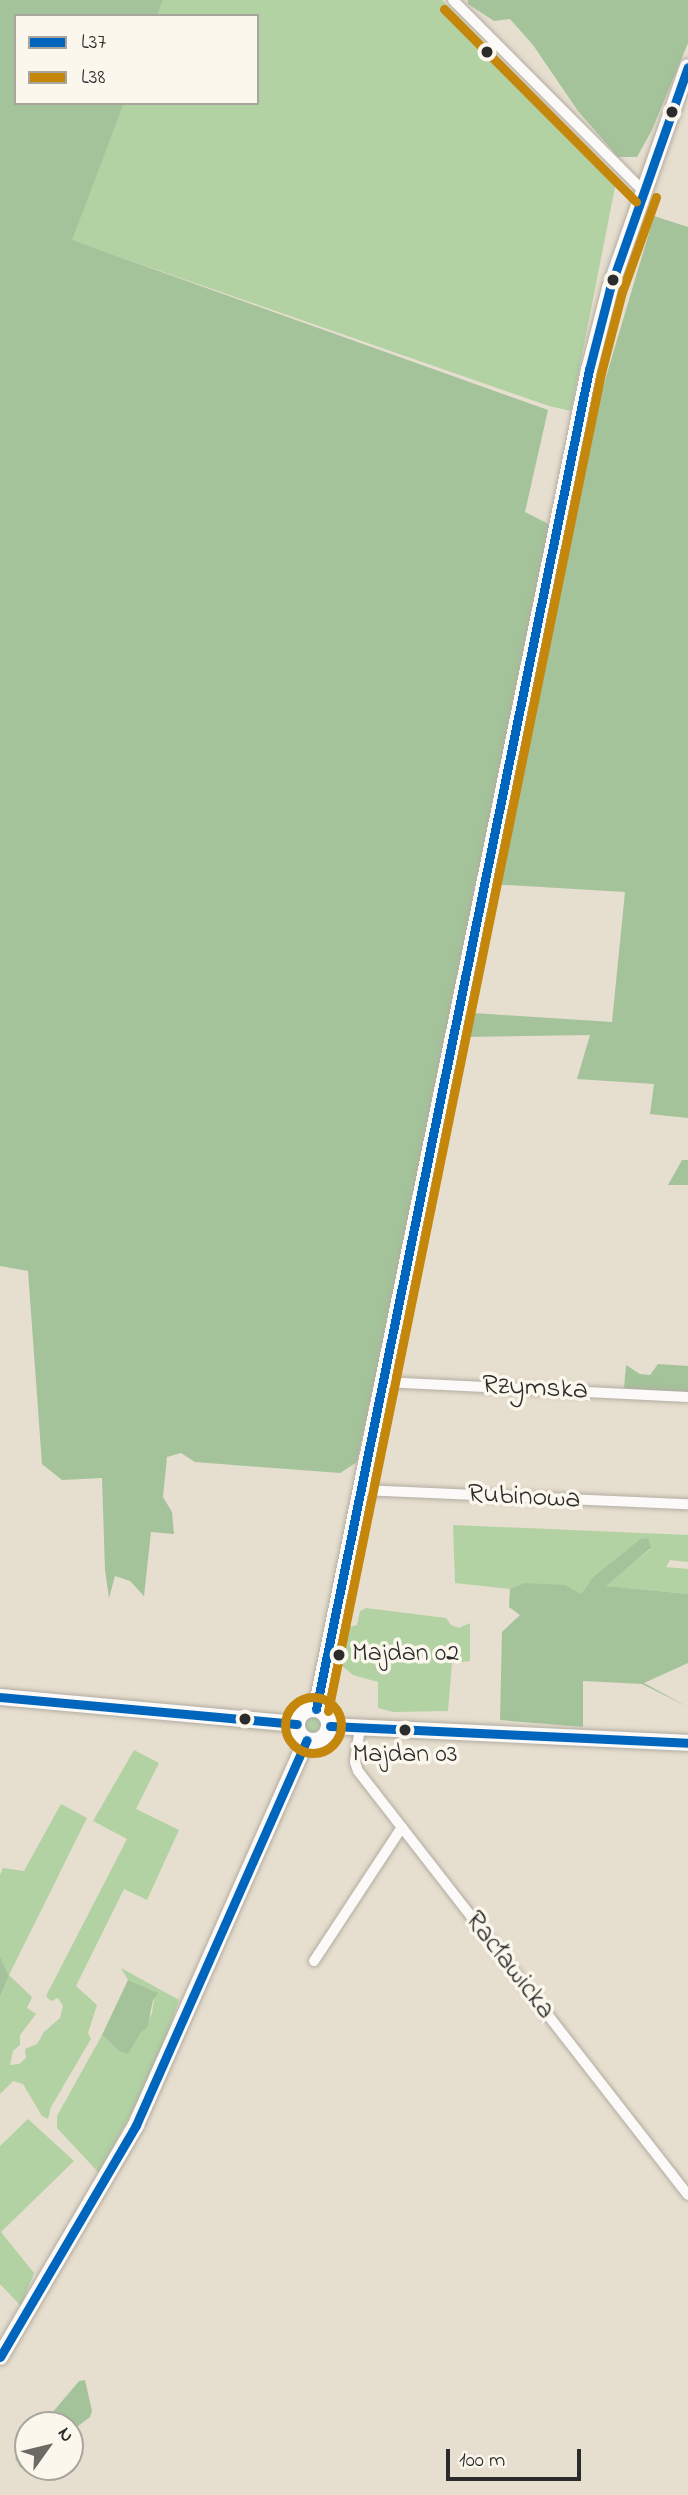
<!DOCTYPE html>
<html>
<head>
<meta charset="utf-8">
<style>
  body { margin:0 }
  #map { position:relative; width:688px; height:2495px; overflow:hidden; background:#e6dece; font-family:"Indie Flower",sans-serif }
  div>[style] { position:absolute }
  .green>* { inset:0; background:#b2d2a4 }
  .round { border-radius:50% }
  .forest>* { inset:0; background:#a4c39a }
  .roads { filter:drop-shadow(0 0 2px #b2aca2) drop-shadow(0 0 2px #b2aca2) }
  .street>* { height:10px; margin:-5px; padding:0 5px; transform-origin:5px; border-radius:5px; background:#fbfaf8 }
  .secondary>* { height:16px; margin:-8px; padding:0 8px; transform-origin:8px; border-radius:8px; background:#fbfaf8 }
  .secondary>.ring { margin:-8px; padding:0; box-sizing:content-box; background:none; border:16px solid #fbfaf8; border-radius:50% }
  .bus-1>* { height:9px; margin:-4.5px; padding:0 4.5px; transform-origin:4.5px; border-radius:4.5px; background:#0065bd }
  .bus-2>* { height:9px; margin:-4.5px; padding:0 4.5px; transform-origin:4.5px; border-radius:4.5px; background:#c4870b }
  .bus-2>.ring { margin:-4.5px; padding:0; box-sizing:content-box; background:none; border:9px solid #c4870b; border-radius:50% }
  .dots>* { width:19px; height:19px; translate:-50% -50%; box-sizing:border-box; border:4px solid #fbf7ec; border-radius:50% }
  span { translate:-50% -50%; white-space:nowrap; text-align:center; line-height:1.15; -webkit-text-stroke:7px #fbf7ec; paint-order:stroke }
  .bus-label { font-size:26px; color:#2b2b2b }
  .left { translate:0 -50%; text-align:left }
  .street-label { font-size:28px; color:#2b2b2b }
  .legend { position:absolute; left:14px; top:14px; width:245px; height:91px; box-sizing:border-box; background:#fbf7ec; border:2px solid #a8a59f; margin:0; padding:9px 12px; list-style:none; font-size:21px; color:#2b2b2b }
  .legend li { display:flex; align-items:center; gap:14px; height:35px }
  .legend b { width:35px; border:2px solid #a8a59f }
  .north { position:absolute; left:14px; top:2411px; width:70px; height:70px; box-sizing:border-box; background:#fbf7ec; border:2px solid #a8a59f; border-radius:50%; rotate:56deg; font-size:19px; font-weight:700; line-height:28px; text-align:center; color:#2b2b2b }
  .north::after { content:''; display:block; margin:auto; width:24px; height:32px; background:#6c6a64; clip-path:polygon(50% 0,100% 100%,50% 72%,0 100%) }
  .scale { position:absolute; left:446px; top:2449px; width:135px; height:32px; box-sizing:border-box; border:4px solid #2b2b2b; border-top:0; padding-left:9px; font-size:21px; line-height:24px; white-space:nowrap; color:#2b2b2b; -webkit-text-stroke:5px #fbf7ec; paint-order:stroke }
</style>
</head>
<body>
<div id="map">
  <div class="green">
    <div style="clip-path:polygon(163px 0,442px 0,617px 177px,571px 411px,549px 406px,71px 240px,124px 103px,257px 103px,257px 16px,157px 16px)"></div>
    <div style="clip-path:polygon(453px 1525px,688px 1535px,688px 1562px,670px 1560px,666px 1567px,688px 1569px,688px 1594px,605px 1586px,651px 1549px,640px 1539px,593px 1577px,581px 1594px,524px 1583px,510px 1589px,455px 1583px)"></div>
    <div style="clip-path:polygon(366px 1608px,446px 1618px,451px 1625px,459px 1628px,470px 1623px,470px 1661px,452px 1663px,448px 1711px,393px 1712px,378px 1708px,378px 1682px,353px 1675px,342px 1666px,350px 1627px,357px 1625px,360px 1611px)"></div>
    <div class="round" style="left:303px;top:1714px;width:20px;height:20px"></div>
    <div style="clip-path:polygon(134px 1750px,159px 1763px,136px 1809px,179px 1830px,147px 1900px,124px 1889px,76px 1986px,97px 2005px,88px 2033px,91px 2039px,51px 2107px,48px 2119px,42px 2116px,23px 2084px,13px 2081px,0 2094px,0 1997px,9px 1976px,0 1956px,0 1875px,3px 1868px,24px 1871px,61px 1804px,87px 1818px,9px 1975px,32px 1997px,27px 2008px,36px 2014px,20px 2035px,20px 2045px,13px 2051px,10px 2065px,19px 2064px,26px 2058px,25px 2049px,37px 2044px,44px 2032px,60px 2018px,63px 2006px,58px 1998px,51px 2001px,46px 1996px,127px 1839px,93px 1821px)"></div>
    <div style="clip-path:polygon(121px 1968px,179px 2000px,156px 2067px,99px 2173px,57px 2128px,57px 2116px,102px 2035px,119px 2051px,141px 2032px,152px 2013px,155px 1992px,128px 1980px)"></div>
    <div style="clip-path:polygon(28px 2119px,74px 2161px,1px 2232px,34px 2273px,21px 2306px,0 2284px,0 2146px)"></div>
  </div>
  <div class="forest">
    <div style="clip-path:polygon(0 0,163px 0,157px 16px,16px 16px,16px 103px,124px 103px,72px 240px,548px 410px,525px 512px,570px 535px,597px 407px,654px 216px,688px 227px,688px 1118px,650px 1114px,654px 1084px,577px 1079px,590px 1035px,465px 1037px,473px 1013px,612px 1022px,625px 892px,490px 884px,435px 1106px,357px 1462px,340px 1473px,195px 1462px,181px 1453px,167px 1457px,163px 1497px,172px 1512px,174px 1534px,151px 1532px,144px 1596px,130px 1581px,115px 1576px,109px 1598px,105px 1570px,102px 1478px,62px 1480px,42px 1464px,28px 1271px,0 1266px)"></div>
    <div style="clip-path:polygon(468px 0,688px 0,688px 43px,652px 130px,637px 157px,618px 157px,578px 111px,533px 45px,510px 19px,494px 21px,468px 4px)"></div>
    <div style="clip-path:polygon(682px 1160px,688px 1160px,688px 1185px,668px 1185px)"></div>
    <div style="clip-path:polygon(658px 1364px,688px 1366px,688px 1393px,624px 1388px,626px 1365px,640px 1374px,650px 1375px)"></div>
    <div style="clip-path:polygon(648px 1538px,651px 1548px,606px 1586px,688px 1594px,688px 1663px,644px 1683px,688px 1707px,642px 1684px,583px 1681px,583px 1727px,500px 1720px,502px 1632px,520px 1615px,509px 1607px,510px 1589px,524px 1583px,565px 1585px,581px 1594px,593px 1577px,640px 1539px)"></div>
    <div style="clip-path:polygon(0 1956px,9px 1976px,0 1997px)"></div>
    <div style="clip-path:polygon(128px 1980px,158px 1993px,153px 2000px,147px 2028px,141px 2032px,128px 2054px,119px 2051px,102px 2035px)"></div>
    <div style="clip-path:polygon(85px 2380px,92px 2411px,90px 2417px,70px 2432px,70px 2425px,42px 2425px,79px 2381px)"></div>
    <div style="clip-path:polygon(28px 2442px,28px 2467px,50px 2467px,51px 2474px,44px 2478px,38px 2479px,20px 2467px,15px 2458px)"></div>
  </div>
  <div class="roads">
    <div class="street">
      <div style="left:453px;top:0;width:272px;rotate:45.1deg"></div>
      <div style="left:383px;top:1382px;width:305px;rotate:2.8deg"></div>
      <div style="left:361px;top:1490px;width:327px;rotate:2.5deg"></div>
      <div style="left:360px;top:1727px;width:35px;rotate:98deg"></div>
      <div style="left:355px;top:1762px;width:9px;rotate:72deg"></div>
      <div style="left:358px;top:1771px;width:537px;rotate:52.11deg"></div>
      <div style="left:314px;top:1961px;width:160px;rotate:-56.7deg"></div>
    </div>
    <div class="secondary">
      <div style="left:0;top:1697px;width:298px;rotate:5.2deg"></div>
      <div class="ring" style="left:297px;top:1709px;width:16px;height:16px"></div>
      <div style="left:316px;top:1709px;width:1367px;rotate:-78.48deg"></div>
      <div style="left:589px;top:370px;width:85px;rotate:-75.6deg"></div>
      <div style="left:610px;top:288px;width:234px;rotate:-70.6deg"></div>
      <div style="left:330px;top:1726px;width:358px;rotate:2.7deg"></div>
      <div style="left:0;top:2357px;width:269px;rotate:-59.6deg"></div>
      <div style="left:136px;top:2125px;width:421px;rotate:-66.1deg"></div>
    </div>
  </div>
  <div class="bus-1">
    <div style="left:0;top:1697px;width:298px;rotate:5.2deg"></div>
    <div style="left:316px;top:1709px;width:1367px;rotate:-78.48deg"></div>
    <div style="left:589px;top:370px;width:85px;rotate:-75.6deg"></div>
    <div style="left:610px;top:288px;width:234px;rotate:-70.6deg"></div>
    <div style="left:330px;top:1726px;width:358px;rotate:2.7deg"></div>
    <div style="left:0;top:2357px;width:269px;rotate:-59.6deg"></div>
    <div style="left:136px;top:2125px;width:421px;rotate:-66.1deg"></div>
  </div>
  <div class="bus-2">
    <div style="left:444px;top:9px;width:272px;rotate:45.1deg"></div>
    <div class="ring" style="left:285px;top:1697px;width:47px;height:47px"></div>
    <div style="left:328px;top:1711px;width:1366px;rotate:-78.47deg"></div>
    <div style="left:601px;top:373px;width:84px;rotate:-75.5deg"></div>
    <div style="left:622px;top:292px;width:101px;rotate:-70.3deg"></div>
  </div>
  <div class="dots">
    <div style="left:487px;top:52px;background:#2b2b2b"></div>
    <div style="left:672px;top:112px;background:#2b2b2b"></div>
    <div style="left:613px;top:280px;background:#2b2b2b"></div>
    <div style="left:339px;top:1655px;background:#2b2b2b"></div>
    <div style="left:245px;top:1719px;background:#2b2b2b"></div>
    <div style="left:405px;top:1730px;background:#2b2b2b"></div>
  </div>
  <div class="bus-label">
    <span class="left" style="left:352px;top:1655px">Majdan 02</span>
    <span style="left:405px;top:1756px">Majdan 03</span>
  </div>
  <div class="street-label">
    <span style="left:535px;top:1389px;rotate:3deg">Rzymska</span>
    <span style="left:524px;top:1498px;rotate:3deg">Rubinowa</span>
    <span style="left:509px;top:1966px;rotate:52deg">Racławicka</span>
  </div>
  <ul class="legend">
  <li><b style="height:9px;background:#0065bd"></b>L37</li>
  <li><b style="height:9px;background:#c4870b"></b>L38</li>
  </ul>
  <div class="north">N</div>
  <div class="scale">100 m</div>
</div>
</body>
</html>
